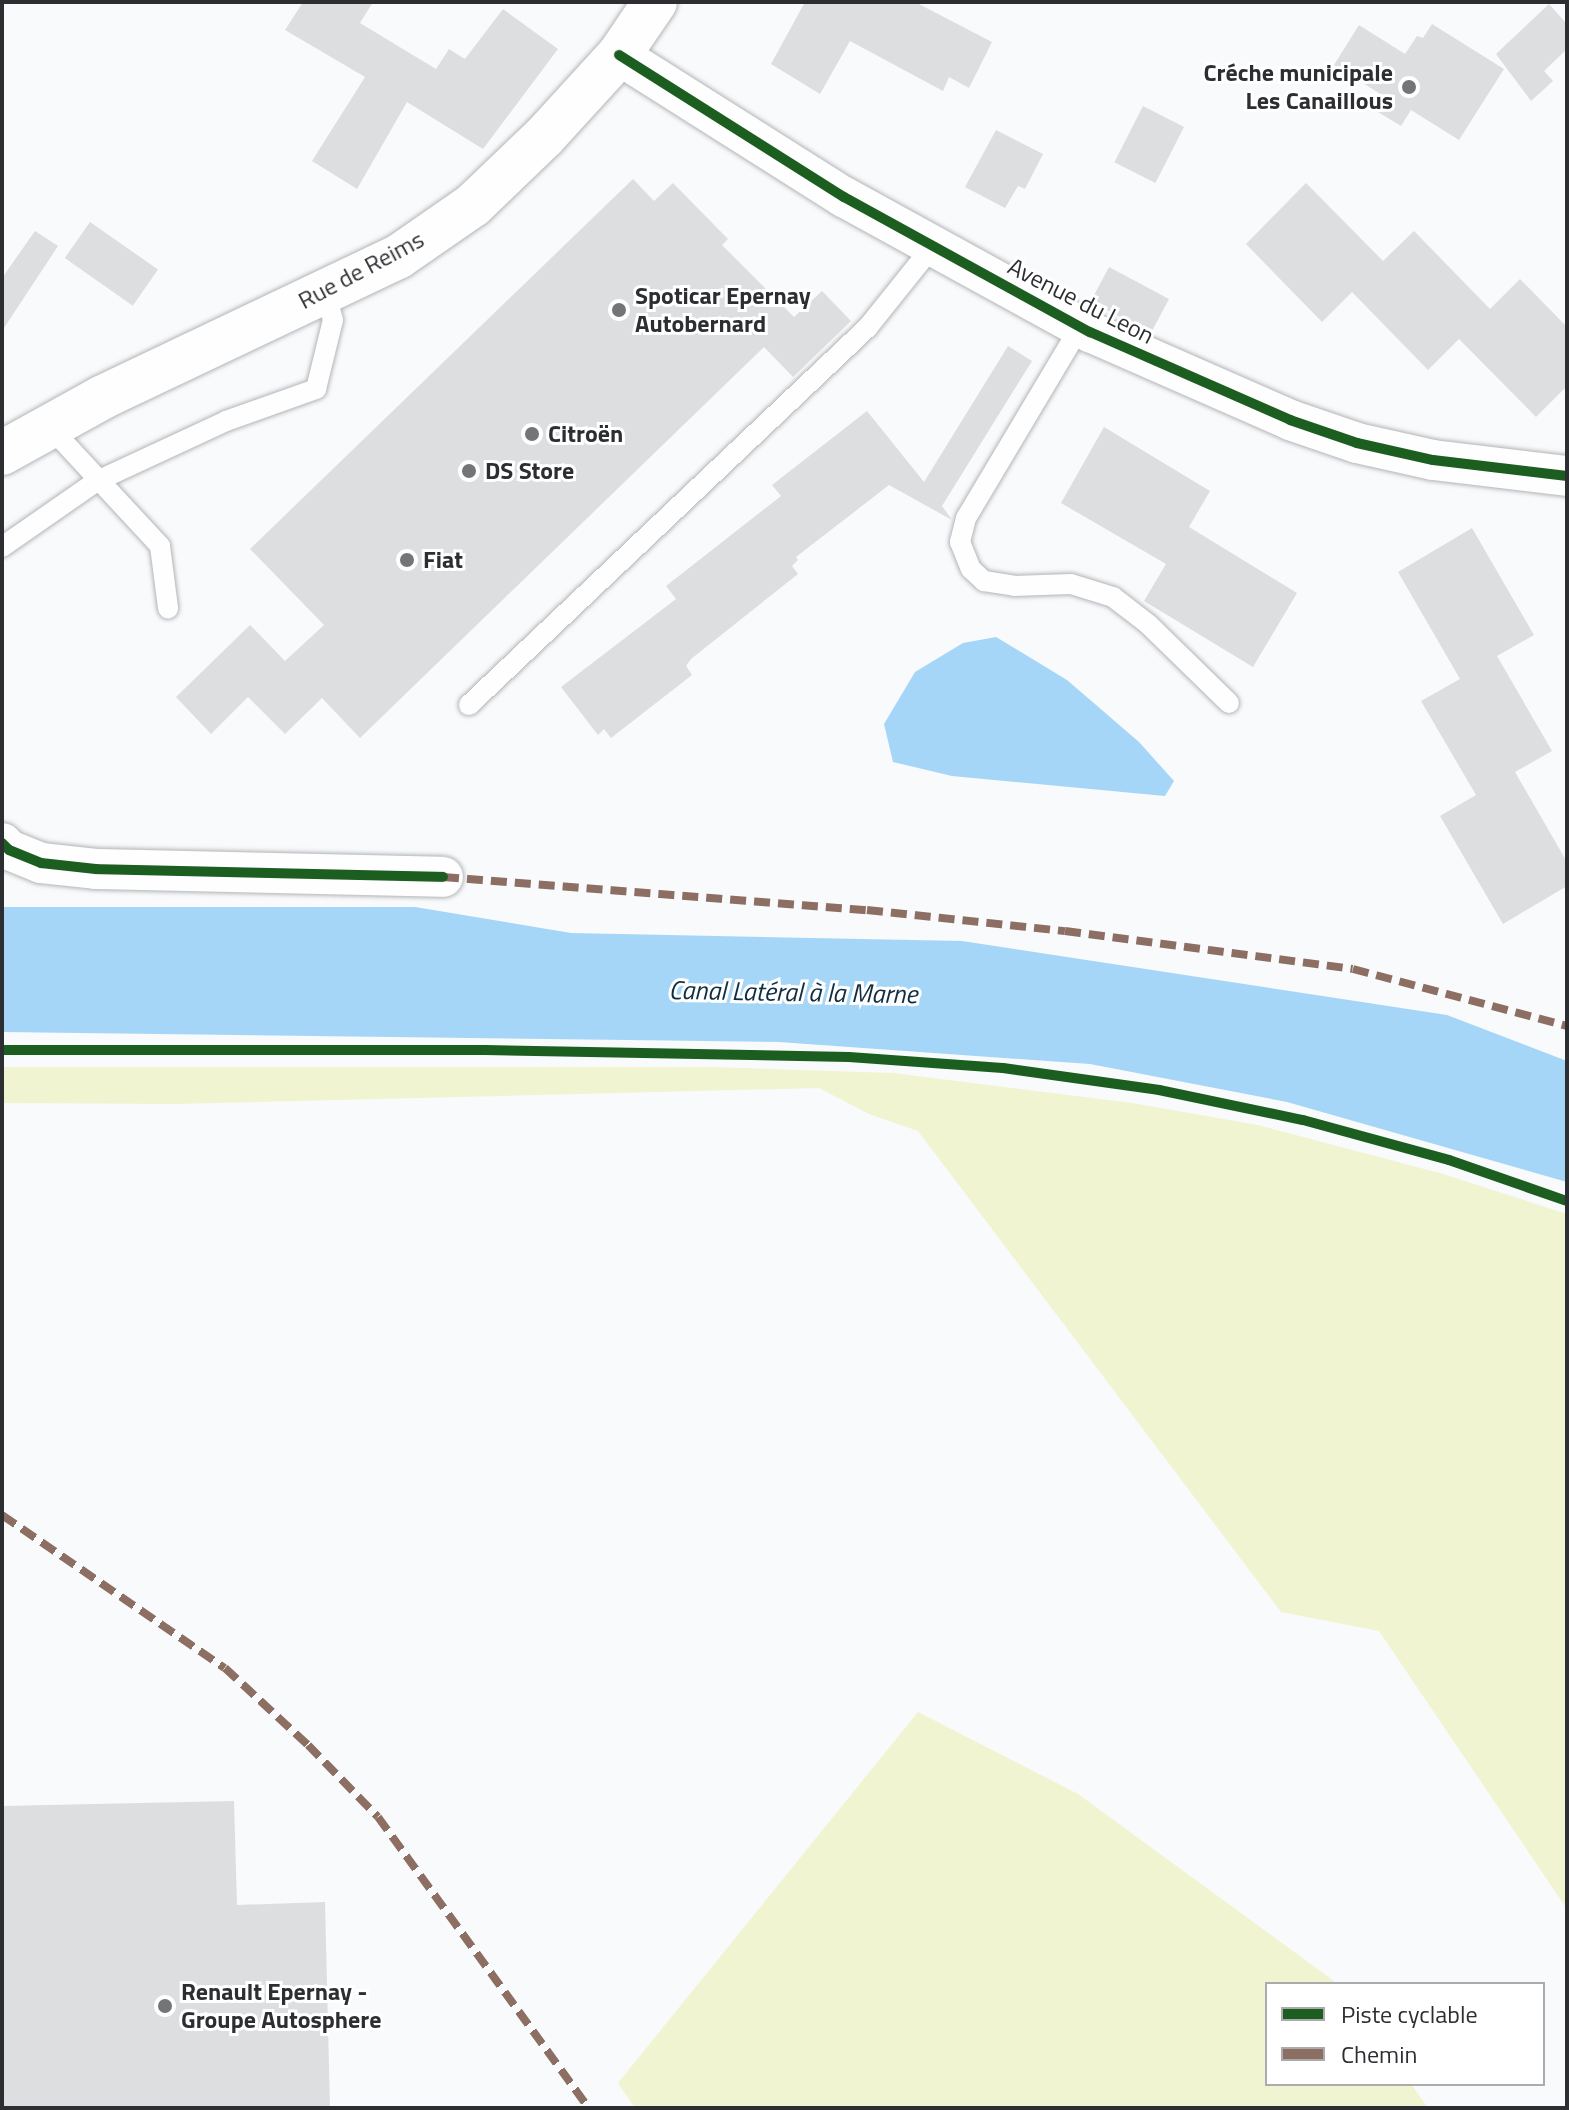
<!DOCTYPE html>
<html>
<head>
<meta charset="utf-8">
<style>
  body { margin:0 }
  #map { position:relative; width:1569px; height:2110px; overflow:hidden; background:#f8fafc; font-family:"Titillium Web",sans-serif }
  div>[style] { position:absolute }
  .green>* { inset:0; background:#f1f4d0 }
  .water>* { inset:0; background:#a5d6f8 }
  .building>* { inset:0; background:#dddee0; transform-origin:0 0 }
  .roads { filter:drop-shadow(0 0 2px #b3b5b7) drop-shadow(0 0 2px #b3b5b7) }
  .lane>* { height:20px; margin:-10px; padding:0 10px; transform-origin:10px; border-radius:10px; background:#fefeff }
  .street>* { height:40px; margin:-20px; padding:0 20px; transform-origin:20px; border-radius:20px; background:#fefeff }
  .secondary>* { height:44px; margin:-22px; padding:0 22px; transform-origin:22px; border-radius:22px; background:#fefeff }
  .quiet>* { height:8px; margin-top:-4px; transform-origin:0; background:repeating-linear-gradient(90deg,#8d6e63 0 16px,transparent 0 24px) }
  .cycleway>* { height:10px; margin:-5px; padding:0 5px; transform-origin:5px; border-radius:5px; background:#1b5e20 }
  .dots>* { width:22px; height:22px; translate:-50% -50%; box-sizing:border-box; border:4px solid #fff; border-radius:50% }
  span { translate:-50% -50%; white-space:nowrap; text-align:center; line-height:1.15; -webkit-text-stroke:6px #fff; paint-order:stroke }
  .poi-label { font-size:24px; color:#2d2e31; font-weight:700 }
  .right { translate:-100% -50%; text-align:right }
  .left { translate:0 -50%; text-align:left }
  .street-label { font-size:24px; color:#2d2e31 }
  .water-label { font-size:26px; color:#0f2e42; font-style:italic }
  .frame { position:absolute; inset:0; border:4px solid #2d2e31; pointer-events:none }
  .legend { position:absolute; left:1265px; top:1982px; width:280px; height:104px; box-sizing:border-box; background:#fff; border:2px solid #ababad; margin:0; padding:10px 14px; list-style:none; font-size:24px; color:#2d2e31 }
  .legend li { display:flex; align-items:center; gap:16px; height:40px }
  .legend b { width:40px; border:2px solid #ababad }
</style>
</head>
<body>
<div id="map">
  <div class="green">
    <div style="clip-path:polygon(2px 1067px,711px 1067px,893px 1073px,1132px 1103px,1258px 1125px,1443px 1174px,1567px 1214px,1567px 1909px,1379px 1631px,1281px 1612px,918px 1131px,869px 1114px,819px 1088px,175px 1104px,2px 1103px)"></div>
    <div style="clip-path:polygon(918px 1712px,1078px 1794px,1338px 1984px,1267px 1984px,1267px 2084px,1411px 2084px,1428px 2108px,635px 2108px,618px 2083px)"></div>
  </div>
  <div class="water">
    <div style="clip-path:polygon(996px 637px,1067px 680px,1139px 742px,1174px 781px,1165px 796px,952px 776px,893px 762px,884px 724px,915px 672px,963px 643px)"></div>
    <div style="clip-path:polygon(2px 907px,415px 907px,571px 933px,962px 941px,1447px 1015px,1567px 1061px,1567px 1182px,1287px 1102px,1090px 1064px,779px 1042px,2px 1032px)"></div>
  </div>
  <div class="building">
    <div style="clip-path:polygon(303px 2px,373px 2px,360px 23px,436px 69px,449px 49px,465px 59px,503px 9px,558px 49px,483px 149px,407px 102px,357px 189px,312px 161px,365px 77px,285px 30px)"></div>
    <div style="clip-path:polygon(805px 2px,915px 2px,992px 42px,969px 88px,949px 77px,943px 91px,850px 41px,820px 94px,771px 64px)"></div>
    <div style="clip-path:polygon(1549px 4px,1567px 24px,1567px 49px,1544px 71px,1553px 81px,1531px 101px,1496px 54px)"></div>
    <div style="clip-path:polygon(1432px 24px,1504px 69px,1459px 140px,1411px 110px,1401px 126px,1373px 109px,1382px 95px,1334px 65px,1359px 25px,1405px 54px,1417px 36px,1423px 38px)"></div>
    <div style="left:1143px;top:106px;width:46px;height:63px;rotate:27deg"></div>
    <div style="clip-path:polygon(996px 130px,1043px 154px,1025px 189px,1018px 186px,1005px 208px,965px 187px)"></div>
    <div style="clip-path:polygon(633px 179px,654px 201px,673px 183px,728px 239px,722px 245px,794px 317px,822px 291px,851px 321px,793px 377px,764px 347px,360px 738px,322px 698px,285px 734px,248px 697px,211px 734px,176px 697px,250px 625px,285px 661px,324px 625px,250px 549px)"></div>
    <div style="clip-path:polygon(1306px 183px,1383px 261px,1414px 231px,1490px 309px,1520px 279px,1567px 327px,1567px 386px,1536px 417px,1459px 339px,1428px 370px,1352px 292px,1322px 322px,1246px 244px)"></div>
    <div style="left:90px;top:222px;width:83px;height:44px;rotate:35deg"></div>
    <div style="clip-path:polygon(35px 231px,58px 246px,2px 331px,2px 278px)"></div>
    <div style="left:1109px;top:267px;width:68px;height:39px;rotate:28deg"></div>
    <div style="clip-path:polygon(1008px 346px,1032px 361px,942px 506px,952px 520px,889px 485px,796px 557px,798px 560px,792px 566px,798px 574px,691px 659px,686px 666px,692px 675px,611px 738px,604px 729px,598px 735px,561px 687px,676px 599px,666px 586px,781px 496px,772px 485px,867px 411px,924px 482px)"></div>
    <div style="clip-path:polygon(1104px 427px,1210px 491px,1189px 527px,1297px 593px,1253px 667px,1144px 601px,1166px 564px,1061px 503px)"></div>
    <div style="clip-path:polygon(1472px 528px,1534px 635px,1497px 656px,1552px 751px,1515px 772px,1567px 862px,1567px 886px,1503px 924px,1440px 816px,1476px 795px,1421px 701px,1460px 679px,1398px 572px)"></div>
    <div style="clip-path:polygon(234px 1801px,237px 1905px,325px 1902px,330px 2108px,2px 2108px,2px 1806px)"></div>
  </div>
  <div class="roads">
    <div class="lane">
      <div style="left:1080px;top:327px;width:222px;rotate:120.8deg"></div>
      <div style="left:966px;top:518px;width:25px;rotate:104deg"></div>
      <div style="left:960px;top:542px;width:29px;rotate:68deg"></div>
      <div style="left:971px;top:569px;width:18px;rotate:43deg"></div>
      <div style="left:984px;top:581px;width:30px;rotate:9deg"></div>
      <div style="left:1014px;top:586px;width:57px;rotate:-2deg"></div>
      <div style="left:1071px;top:584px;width:44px;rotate:17.2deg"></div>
      <div style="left:1113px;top:597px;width:44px;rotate:37.6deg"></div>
      <div style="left:1148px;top:624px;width:113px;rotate:44.3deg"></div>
      <div style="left:48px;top:425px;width:165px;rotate:47.2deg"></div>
      <div style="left:160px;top:546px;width:63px;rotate:82.6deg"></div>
      <div style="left:2px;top:547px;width:116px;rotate:-34.8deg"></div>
      <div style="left:97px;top:481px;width:142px;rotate:-24.9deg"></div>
      <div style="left:226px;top:421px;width:96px;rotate:-19.6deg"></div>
      <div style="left:316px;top:389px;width:71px;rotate:-76.2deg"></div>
      <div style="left:333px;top:320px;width:30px;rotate:-105deg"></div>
      <div style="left:469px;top:705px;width:550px;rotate:-43.45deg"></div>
      <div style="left:868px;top:327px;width:104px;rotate:-51.3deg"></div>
    </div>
    <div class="street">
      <div style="left:619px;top:55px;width:266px;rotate:32.3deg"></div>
      <div style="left:844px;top:197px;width:281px;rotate:28.8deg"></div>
      <div style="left:1090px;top:332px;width:219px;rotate:23.7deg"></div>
      <div style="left:1290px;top:420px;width:71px;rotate:18.9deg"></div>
      <div style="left:1357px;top:443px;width:78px;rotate:12.6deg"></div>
      <div style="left:1433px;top:460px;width:135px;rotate:6.8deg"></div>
      <div style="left:2px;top:843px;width:10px;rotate:45deg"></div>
      <div style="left:9px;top:850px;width:35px;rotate:22deg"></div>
      <div style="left:41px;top:863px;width:55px;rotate:6.2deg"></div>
      <div style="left:96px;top:869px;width:347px;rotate:1.3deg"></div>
    </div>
    <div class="secondary">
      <div style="left:2px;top:453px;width:115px;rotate:-29deg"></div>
      <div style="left:103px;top:397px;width:327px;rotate:-25.4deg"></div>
      <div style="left:398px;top:257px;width:91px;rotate:-34.7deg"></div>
      <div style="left:473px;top:205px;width:98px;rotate:-43.8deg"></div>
      <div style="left:544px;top:137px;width:111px;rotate:-47.6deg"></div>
      <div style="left:619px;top:55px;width:64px;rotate:-55.8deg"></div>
    </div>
  </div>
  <div class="quiet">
    <div style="left:443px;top:877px;width:425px;rotate:4.5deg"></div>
    <div style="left:867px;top:910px;width:199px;rotate:6.1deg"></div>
    <div style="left:1065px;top:931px;width:290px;rotate:7.5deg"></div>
    <div style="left:1353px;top:969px;width:221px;rotate:14.9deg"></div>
    <div style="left:2px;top:1515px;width:270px;rotate:34.5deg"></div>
    <div style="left:225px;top:1668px;width:113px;rotate:42.9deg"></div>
    <div style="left:308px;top:1745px;width:100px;rotate:45.8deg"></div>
    <div style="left:378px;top:1817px;width:359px;rotate:54.1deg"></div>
  </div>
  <div class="cycleway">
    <div style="left:619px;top:55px;width:266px;rotate:32.3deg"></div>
    <div style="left:844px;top:197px;width:281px;rotate:28.8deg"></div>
    <div style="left:1090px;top:332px;width:219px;rotate:23.7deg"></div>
    <div style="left:1290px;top:420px;width:71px;rotate:18.9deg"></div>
    <div style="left:1357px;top:443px;width:78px;rotate:12.6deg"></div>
    <div style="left:1433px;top:460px;width:135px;rotate:6.8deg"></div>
    <div style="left:2px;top:843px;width:10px;rotate:45deg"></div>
    <div style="left:9px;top:850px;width:35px;rotate:22deg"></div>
    <div style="left:41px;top:863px;width:55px;rotate:6.2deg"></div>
    <div style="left:96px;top:869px;width:347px;rotate:1.3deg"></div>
    <div style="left:2px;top:1050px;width:483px"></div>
    <div style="left:485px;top:1050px;width:364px;rotate:1.1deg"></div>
    <div style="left:849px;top:1057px;width:154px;rotate:4.1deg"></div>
    <div style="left:1003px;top:1068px;width:158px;rotate:8deg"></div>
    <div style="left:1159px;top:1090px;width:147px;rotate:11.8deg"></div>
    <div style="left:1303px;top:1120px;width:151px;rotate:15.3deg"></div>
    <div style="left:1449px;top:1160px;width:125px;rotate:19.2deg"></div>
  </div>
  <div class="dots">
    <div style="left:1409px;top:87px;background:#747578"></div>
    <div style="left:619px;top:310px;background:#747578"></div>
    <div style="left:532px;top:434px;background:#747578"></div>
    <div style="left:469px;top:471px;background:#747578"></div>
    <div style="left:407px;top:560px;background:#747578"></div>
    <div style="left:165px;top:2006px;background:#747578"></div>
  </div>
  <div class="poi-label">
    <span class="right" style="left:1393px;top:87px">Créche municipale<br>Les Canaillous</span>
    <span class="left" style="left:635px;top:310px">Spoticar Epernay<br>Autobernard</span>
    <span class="left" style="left:548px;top:434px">Citroën</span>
    <span class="left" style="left:485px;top:471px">DS Store</span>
    <span class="left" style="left:423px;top:560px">Fiat</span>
    <span class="left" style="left:181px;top:2006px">Renault Epernay -<br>Groupe Autosphere</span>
  </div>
  <div class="street-label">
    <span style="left:361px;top:270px;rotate:-28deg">Rue de Reims</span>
    <span style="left:1081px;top:301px;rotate:27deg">Avenue du Leon</span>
  </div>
  <div class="water-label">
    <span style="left:793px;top:992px;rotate:1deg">Canal Latéral à la Marne</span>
  </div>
  <div class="frame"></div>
  <ul class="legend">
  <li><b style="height:10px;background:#1b5e20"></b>Piste cyclable</li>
  <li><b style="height:10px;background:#8d6e63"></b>Chemin</li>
  </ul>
</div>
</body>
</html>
